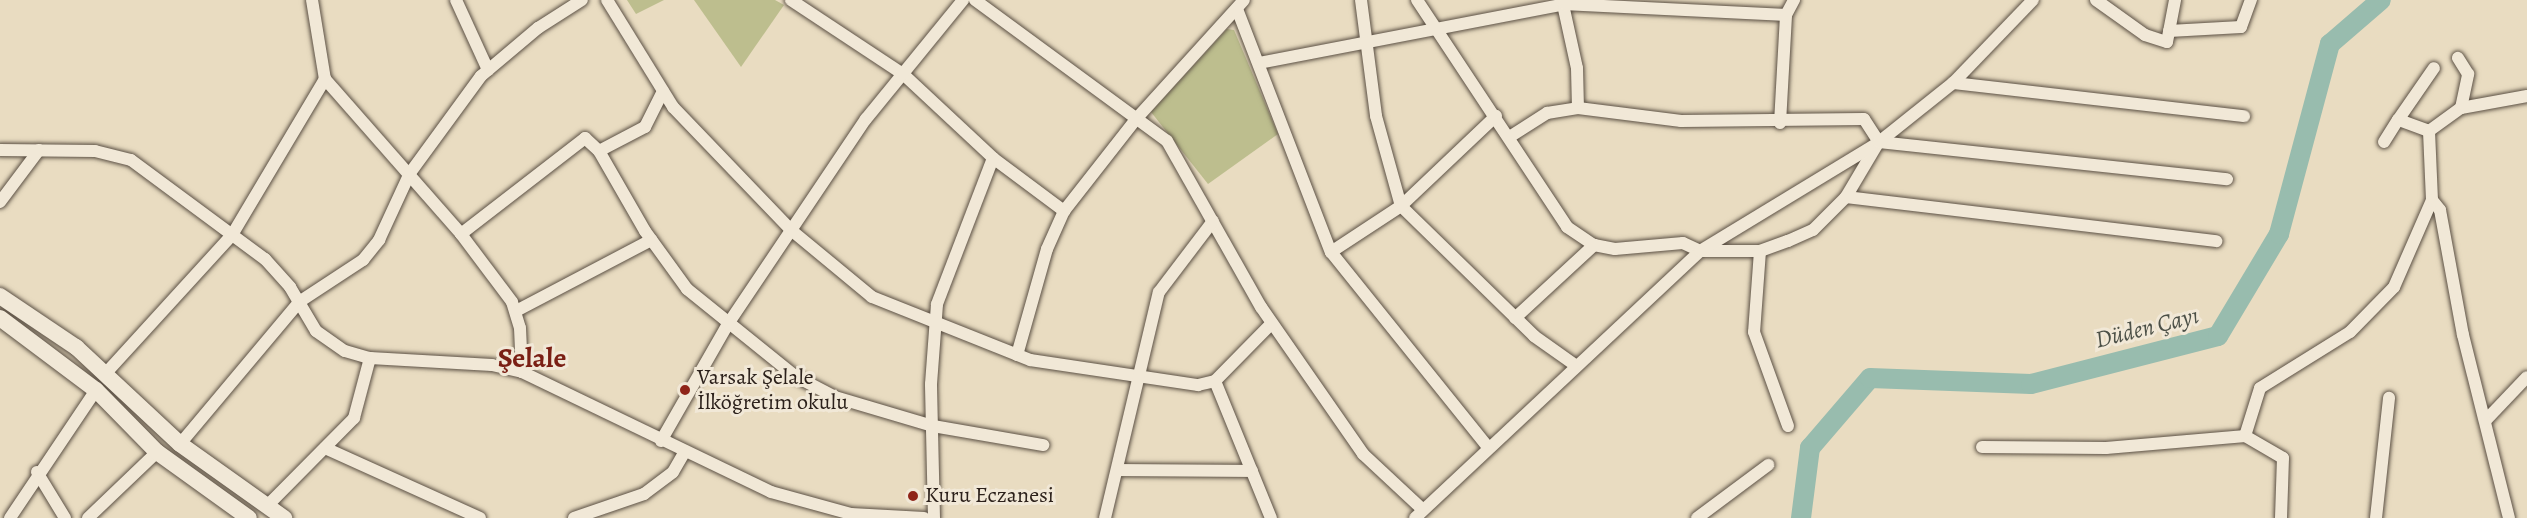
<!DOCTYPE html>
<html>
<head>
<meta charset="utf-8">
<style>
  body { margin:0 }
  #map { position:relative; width:2527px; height:518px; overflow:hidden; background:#e9dcc1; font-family:Alegreya,serif }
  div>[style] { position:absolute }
  .green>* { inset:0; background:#bdbe8e }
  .river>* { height:20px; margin:-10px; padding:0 10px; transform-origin:10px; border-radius:10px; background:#98bcae }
  .roads { filter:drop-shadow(0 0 2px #5b5044) drop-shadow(0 0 2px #5b5044) }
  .street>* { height:12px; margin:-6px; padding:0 6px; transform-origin:6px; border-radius:6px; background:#f1e8d7 }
  .secondary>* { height:16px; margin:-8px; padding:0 8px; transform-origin:8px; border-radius:8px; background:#f1e8d7 }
  .dots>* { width:16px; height:16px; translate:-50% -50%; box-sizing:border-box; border:3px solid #f1e8d7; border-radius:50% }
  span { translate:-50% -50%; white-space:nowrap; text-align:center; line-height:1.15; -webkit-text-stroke:6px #f1e8d7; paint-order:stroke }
  .poi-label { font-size:22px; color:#2c211b }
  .left { translate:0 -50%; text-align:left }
  .water-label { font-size:24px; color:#4c5047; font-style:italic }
  .district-label { font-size:28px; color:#7a1f14; font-weight:700 }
</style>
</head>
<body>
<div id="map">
  <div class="green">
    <div style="clip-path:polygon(627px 0,664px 0,636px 14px)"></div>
    <div style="clip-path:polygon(694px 0,775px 0,784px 5px,741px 67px)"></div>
    <div style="clip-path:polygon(1227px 29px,1234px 30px,1278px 134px,1208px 184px,1151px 112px)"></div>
  </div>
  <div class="river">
    <div style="left:1801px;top:518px;width:71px;rotate:-82.7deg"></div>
    <div style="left:1810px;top:448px;width:92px;rotate:-49.4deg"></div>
    <div style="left:1870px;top:378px;width:161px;rotate:2.1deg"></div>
    <div style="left:2031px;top:384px;width:193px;rotate:-14.4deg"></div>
    <div style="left:2218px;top:336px;width:119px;rotate:-59.1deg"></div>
    <div style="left:2279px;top:234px;width:197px;rotate:-75deg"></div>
    <div style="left:2330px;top:44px;width:67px;rotate:-40.8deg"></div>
  </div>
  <div class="roads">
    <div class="street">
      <div style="left:312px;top:0;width:80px;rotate:80.7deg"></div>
      <div style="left:325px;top:79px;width:206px;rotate:48.7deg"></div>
      <div style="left:461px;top:234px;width:85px;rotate:53.1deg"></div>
      <div style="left:512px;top:302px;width:27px;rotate:73deg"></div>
      <div style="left:520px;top:328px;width:44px;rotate:87.4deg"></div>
      <div style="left:456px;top:0;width:77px;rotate:65.4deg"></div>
      <div style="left:607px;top:0;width:126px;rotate:58.3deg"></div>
      <div style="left:673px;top:107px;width:170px;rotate:46.2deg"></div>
      <div style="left:791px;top:230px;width:105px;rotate:39.6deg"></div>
      <div style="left:872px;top:297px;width:170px;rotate:21.7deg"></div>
      <div style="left:1030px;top:360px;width:170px;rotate:8.5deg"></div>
      <div style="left:1198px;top:385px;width:17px;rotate:-13deg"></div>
      <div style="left:1215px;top:381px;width:81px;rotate:-45.5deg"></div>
      <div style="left:791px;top:0;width:134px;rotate:33.5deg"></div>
      <div style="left:903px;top:74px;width:123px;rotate:43deg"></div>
      <div style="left:993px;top:158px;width:89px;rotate:36.7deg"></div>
      <div style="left:1064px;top:211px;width:118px;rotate:-51.9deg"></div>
      <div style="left:1137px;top:118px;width:159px;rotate:-47.8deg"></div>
      <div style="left:975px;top:0;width:238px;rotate:36.3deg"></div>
      <div style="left:1167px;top:141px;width:191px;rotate:60.5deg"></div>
      <div style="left:1261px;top:307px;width:179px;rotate:55.2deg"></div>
      <div style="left:1363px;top:454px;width:79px;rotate:43deg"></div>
      <div style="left:1361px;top:0;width:117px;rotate:82.6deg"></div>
      <div style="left:1376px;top:116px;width:93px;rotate:74.5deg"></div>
      <div style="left:1401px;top:206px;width:186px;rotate:44.3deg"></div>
      <div style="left:1534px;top:336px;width:50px;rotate:35.3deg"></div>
      <div style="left:1417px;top:0;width:272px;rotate:56.5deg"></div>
      <div style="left:1567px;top:227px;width:32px;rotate:34deg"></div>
      <div style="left:1594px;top:245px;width:21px;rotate:11deg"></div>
      <div style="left:1615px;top:249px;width:68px;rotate:-5deg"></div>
      <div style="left:1683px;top:243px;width:19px;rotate:25deg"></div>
      <div style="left:1700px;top:251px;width:60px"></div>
      <div style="left:1760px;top:251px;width:30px;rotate:-20deg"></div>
      <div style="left:1788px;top:241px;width:27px;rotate:-24deg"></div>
      <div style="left:1813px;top:230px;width:47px;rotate:-45deg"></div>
      <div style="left:1846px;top:197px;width:63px;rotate:-59.3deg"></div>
      <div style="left:1562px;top:0;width:70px;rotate:77.6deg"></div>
      <div style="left:1577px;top:68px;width:40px;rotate:88.6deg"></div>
      <div style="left:2096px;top:0;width:60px;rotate:35.5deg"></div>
      <div style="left:2145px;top:35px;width:23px;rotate:18deg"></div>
      <div style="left:2167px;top:42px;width:43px;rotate:-79.2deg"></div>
      <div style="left:1237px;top:9px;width:261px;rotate:68.9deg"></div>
      <div style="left:1331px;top:252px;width:250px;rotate:51.2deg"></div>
      <div style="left:2169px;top:31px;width:72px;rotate:-3.2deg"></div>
      <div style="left:2241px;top:27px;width:29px;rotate:-70deg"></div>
      <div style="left:1259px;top:63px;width:311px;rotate:-10.9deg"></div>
      <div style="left:1564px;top:4px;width:222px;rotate:2.8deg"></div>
      <div style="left:1953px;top:83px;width:293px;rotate:6.5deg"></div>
      <div style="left:2461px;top:108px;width:67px;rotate:-10.3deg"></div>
      <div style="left:1780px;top:123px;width:108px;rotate:-86.8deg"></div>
      <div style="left:1786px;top:15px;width:17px;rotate:-62deg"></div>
      <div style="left:2429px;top:131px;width:33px;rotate:-160deg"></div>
      <div style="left:2398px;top:120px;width:63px;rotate:-55.3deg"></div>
      <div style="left:1511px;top:136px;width:43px;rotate:-32.6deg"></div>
      <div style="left:1547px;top:113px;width:31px;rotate:-9deg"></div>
      <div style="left:1578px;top:108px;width:104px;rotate:7.2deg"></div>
      <div style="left:1681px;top:121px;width:183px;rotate:-0.6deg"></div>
      <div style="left:1864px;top:119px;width:27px;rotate:57deg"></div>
      <div style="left:1879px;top:142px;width:350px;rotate:6.1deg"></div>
      <div style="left:2384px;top:142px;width:26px;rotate:-58deg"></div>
      <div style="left:0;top:150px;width:95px;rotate:0.6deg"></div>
      <div style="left:95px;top:151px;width:37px;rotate:14deg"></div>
      <div style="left:131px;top:160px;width:167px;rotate:36.5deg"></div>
      <div style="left:265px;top:259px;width:38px;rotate:48deg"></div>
      <div style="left:290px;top:287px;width:51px;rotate:59.4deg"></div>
      <div style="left:316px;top:331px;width:35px;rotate:35deg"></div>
      <div style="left:345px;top:351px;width:26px;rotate:16deg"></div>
      <div style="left:370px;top:358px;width:122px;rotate:3.3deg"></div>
      <div style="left:492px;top:365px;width:31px;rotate:13deg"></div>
      <div style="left:522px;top:372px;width:276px;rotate:25.7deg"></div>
      <div style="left:771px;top:492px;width:83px;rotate:15.4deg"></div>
      <div style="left:851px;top:514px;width:73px;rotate:3.1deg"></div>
      <div style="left:599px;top:151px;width:52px;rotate:-27.6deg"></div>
      <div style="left:645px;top:127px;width:40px;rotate:-63.4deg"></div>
      <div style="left:1846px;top:197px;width:373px;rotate:6.8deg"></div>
      <div style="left:2432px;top:200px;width:69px;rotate:-92.5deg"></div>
      <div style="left:2429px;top:131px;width:39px;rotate:-36deg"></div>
      <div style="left:2461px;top:108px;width:35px;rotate:-78deg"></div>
      <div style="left:2468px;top:74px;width:19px;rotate:-122deg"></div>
      <div style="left:0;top:202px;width:65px;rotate:-53.1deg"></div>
      <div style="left:461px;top:234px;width:157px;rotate:-37.7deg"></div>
      <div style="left:585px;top:138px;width:19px;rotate:43deg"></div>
      <div style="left:599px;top:151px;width:92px;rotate:60.1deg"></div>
      <div style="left:645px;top:231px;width:72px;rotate:54.1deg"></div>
      <div style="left:687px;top:289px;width:139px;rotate:38.9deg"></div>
      <div style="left:795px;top:376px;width:45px;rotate:27.7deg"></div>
      <div style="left:835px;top:397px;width:102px;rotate:16.5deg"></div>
      <div style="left:933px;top:426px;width:112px;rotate:9.8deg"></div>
      <div style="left:1760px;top:251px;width:81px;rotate:94.2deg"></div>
      <div style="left:1754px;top:332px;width:100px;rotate:70.1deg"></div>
      <div style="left:1331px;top:252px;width:84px;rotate:-33.3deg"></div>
      <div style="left:1401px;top:206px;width:131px;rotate:-43.5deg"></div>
      <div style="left:516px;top:311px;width:153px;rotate:-27.7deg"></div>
      <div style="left:1515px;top:318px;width:108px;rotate:-42.7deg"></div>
      <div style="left:1017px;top:355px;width:110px;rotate:-74.2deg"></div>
      <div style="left:1047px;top:249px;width:42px;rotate:-65.9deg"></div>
      <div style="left:106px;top:373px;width:187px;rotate:-47.6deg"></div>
      <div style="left:232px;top:235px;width:182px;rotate:-59.2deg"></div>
      <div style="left:1215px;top:381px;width:148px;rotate:67.8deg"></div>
      <div style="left:2486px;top:420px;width:59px;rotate:-46.4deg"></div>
      <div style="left:661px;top:441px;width:135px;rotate:-60.2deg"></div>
      <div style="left:728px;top:324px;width:247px;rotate:-56.1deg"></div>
      <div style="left:866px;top:119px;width:154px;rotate:-50.8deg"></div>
      <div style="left:180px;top:444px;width:185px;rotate:-50deg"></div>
      <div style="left:299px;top:302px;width:77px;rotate:-33.3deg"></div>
      <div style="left:363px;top:260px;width:26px;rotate:-51deg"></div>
      <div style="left:379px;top:240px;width:74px;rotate:-65.2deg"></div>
      <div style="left:410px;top:173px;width:120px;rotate:-53.8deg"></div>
      <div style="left:481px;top:76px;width:75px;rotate:-40.1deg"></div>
      <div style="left:538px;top:28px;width:52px;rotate:-32.5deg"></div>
      <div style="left:1982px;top:447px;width:124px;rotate:0.5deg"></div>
      <div style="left:2106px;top:448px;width:140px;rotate:-4.9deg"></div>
      <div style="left:325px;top:448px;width:170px;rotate:24.3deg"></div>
      <div style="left:1120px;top:470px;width:132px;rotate:0.4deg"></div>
      <div style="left:37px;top:472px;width:54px;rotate:58.7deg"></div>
      <div style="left:267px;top:506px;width:124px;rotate:-45.3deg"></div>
      <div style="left:354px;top:418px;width:62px;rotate:-75.1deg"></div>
      <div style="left:10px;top:518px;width:154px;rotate:-56.1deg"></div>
      <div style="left:88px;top:518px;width:95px;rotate:-43.7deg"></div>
      <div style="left:574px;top:518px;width:74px;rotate:-18.9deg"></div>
      <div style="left:644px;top:494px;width:36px;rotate:-37deg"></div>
      <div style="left:673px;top:472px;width:22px;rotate:-60deg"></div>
      <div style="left:934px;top:518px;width:134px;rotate:-91.3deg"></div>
      <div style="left:931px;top:384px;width:80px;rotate:-85.7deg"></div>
      <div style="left:937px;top:304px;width:156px;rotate:-69deg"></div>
      <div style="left:1105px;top:518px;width:232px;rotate:-76.6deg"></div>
      <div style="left:1159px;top:292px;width:89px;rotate:-52.7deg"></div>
      <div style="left:1415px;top:518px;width:391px;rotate:-43.1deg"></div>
      <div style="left:1700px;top:251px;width:210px;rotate:-31.3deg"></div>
      <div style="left:1879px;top:142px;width:95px;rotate:-38.6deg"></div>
      <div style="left:1953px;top:83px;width:115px;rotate:-46.1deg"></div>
      <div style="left:1697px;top:518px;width:89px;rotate:-36.7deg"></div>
      <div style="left:2281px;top:518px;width:60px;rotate:-88.1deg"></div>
      <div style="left:2283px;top:458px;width:44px;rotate:-149.9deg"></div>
      <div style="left:2245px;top:436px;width:50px;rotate:-72.6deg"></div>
      <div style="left:2260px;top:388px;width:106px;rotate:-31.9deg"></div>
      <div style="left:2350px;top:332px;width:63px;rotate:-45.6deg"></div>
      <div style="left:2394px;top:287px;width:95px;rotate:-66.4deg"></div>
      <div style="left:2432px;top:200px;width:13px;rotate:51deg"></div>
      <div style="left:2440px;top:210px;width:127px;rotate:79.6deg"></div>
      <div style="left:2463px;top:335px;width:189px;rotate:75.9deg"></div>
      <div style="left:2376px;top:518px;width:121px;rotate:-83.8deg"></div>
    </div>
    <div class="secondary">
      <div style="left:0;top:296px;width:92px;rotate:33.9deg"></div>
      <div style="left:76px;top:347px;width:142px;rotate:43deg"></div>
      <div style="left:180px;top:444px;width:128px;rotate:35.4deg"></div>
      <div style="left:0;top:318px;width:120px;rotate:36.9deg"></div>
      <div style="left:96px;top:390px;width:87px;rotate:45.5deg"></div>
      <div style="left:157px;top:452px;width:113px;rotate:35.7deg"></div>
    </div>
  </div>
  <div class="dots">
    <div style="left:685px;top:390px;background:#8f2418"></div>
    <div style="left:913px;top:496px;background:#8f2418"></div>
  </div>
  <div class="poi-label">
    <span class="left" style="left:697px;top:390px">Varsak Şelale<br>İlköğretim okulu</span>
    <span class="left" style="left:925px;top:496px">Kuru Eczanesi</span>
  </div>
  <div class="water-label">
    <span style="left:2147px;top:328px;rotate:-14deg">Düden Çayı</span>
  </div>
  <div class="district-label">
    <span style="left:532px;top:358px">Şelale</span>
  </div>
</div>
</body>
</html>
